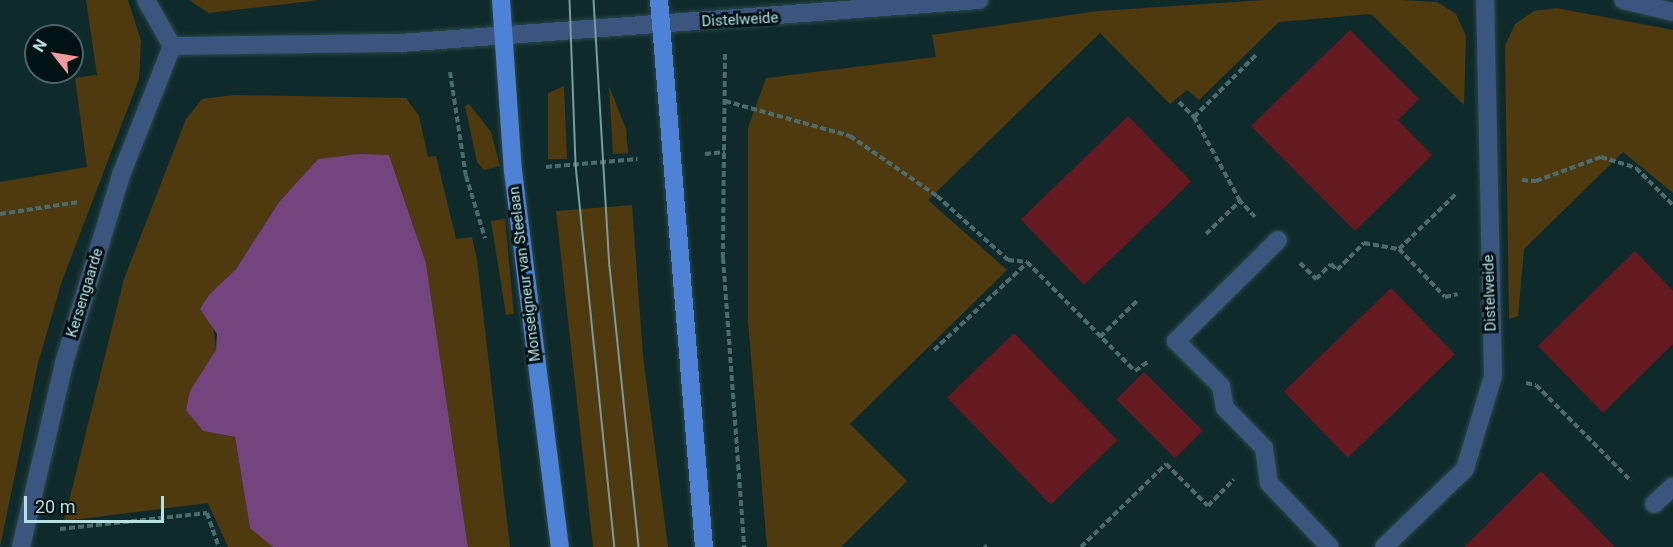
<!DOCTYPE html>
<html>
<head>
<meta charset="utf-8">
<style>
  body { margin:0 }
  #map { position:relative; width:1673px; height:547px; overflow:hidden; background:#0f2a2b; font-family:Roboto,sans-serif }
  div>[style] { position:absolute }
  .green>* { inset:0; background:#4f390e }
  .water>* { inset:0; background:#74447f }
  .building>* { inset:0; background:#651921; transform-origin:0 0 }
  .path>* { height:4px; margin-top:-2px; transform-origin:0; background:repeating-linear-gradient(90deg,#4b6b6c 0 6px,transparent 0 9px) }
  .roads { filter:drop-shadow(0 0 2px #2a4748) drop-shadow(0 0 2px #2a4748) }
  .minor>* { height:18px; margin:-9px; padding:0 9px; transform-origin:9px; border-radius:9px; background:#3b557e }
  .major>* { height:18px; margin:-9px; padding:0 9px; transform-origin:9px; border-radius:9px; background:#4d82d7 }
  .tram>* { height:1.5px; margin:-0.75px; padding:0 0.75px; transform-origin:0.75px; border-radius:0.75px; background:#7a9c9e }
  span { translate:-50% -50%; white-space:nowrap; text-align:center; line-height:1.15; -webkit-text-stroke:6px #001214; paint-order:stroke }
  .street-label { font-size:15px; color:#b8dfe1 }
  .north { position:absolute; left:24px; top:24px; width:60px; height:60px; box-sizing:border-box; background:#001214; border:2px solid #4a6466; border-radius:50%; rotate:301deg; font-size:16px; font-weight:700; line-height:24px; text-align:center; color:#b8dfe1 }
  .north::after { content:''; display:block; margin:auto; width:21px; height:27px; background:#f59b9b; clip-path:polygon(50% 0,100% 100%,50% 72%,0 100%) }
  .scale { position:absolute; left:24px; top:496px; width:140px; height:27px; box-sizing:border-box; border:3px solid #b8dfe1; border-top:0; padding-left:8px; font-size:18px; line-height:21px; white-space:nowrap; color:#b8dfe1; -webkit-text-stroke:4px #001214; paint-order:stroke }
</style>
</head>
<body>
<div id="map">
  <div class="green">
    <div style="clip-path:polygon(86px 0,128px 0,141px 41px,139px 79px,62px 281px,38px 363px,0 547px,0 182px,87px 167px,75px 78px,97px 75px)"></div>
    <div style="clip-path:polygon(189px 0,319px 0,209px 13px)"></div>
    <div style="clip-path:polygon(1402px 0,1437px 2px,1456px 14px,1466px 36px,1464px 105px,1371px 14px,1279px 22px,1199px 100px,1187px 90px,1170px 104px,1100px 33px,928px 200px,1007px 270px,850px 424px,907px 481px,841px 547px,767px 547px,748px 321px,748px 128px,766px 78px,936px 57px,932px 35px,1098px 11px,1265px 0)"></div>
    <div style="clip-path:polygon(1556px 8px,1673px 30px,1673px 193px,1623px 152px,1524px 249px,1518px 316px,1509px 319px,1505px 46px,1515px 24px,1534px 11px)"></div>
    <div style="clip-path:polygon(564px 86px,567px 159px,548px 159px,548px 93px)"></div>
    <div style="clip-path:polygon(609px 86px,626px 129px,628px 153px,613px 154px)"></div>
    <div style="clip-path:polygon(233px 95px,406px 98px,419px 116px,428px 157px,436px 156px,456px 239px,472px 237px,477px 260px,510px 547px,468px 547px,426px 263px,389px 155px,318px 159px,279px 202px,236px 269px,210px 295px,216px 350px,208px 365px,203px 431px,235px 437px,250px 527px,273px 547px,228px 547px,208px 503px,64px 521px,124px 279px,186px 119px,202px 99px)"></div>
    <div style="clip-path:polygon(469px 104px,491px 132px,500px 166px,484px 170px,477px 162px,465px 106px)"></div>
    <div style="clip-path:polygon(632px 205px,643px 356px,668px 547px,593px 547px,556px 211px)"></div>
    <div style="clip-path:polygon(505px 219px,514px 314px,506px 315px,491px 221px)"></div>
  </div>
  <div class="water">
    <div style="clip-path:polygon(359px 154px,389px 155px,426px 263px,468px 547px,273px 547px,250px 528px,235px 437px,203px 431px,186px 410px,190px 391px,216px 350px,217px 334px,200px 309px,209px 295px,236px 269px,279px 202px,318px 159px)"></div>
  </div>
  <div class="building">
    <div style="clip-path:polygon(1350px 30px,1419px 99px,1398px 120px,1432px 155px,1355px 231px,1251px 126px)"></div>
    <div style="left:1128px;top:116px;width:91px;height:149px;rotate:46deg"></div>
    <div style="clip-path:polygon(1635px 251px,1673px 291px,1673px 344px,1603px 413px,1538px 346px)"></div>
    <div style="left:1391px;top:288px;width:92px;height:149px;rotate:46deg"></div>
    <div style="left:1014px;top:333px;width:149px;height:93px;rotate:46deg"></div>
    <div style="left:1144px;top:372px;width:83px;height:39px;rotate:45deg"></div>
    <div style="clip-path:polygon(1541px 471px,1615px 547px,1464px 547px)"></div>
  </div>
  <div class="path">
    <div style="left:725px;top:54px;width:204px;rotate:90.6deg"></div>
    <div style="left:723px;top:258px;width:290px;rotate:85.8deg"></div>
    <div style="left:450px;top:72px;width:105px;rotate:81.3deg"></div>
    <div style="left:466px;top:176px;width:65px;rotate:73deg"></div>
    <div style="left:725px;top:101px;width:130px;rotate:15.6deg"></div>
    <div style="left:850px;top:136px;width:106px;rotate:34.6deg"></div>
    <div style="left:937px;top:196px;width:96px;rotate:42deg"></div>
    <div style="left:1008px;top:260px;width:19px;rotate:6deg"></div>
    <div style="left:1027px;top:262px;width:153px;rotate:45.3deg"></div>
    <div style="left:1135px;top:371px;width:17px;rotate:-36deg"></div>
    <div style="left:1179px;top:102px;width:21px;rotate:45deg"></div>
    <div style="left:705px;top:154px;width:20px;rotate:-6deg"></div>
    <div style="left:546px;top:167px;width:92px;rotate:-5deg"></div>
    <div style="left:1522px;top:180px;width:14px;rotate:4deg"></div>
    <div style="left:1536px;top:181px;width:69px;rotate:-20.3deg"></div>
    <div style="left:1601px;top:157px;width:37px;rotate:17deg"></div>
    <div style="left:1636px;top:168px;width:52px;rotate:45deg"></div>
    <div style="left:0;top:214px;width:80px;rotate:-8.6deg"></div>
    <div style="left:1255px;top:217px;width:22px;rotate:-133deg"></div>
    <div style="left:1240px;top:201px;width:96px;rotate:-118.7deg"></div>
    <div style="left:1194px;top:117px;width:88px;rotate:-45deg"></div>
    <div style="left:1206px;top:234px;width:47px;rotate:-44.1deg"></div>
    <div style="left:1399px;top:249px;width:66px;rotate:46.2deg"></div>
    <div style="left:1445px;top:297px;width:13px;rotate:-13deg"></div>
    <div style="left:1300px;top:263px;width:23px;rotate:45deg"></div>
    <div style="left:1316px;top:279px;width:21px;rotate:-45deg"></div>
    <div style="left:1331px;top:264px;width:8px;rotate:45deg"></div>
    <div style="left:1337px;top:270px;width:38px;rotate:-45deg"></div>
    <div style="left:1364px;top:243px;width:36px;rotate:10deg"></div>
    <div style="left:1399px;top:249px;width:79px;rotate:-44deg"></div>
    <div style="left:1100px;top:337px;width:53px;rotate:-44.2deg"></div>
    <div style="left:934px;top:350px;width:127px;rotate:-43.1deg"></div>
    <div style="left:1526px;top:383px;width:10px;rotate:11deg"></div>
    <div style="left:1536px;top:385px;width:135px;rotate:45.3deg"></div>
    <div style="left:60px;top:529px;width:148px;rotate:-6.2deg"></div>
    <div style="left:207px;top:513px;width:36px;rotate:71deg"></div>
    <div style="left:984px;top:545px;width:3px;rotate:45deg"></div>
    <div style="left:1081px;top:547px;width:119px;rotate:-44.3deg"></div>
    <div style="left:1166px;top:464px;width:59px;rotate:45deg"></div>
    <div style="left:1208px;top:506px;width:37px;rotate:-46deg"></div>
  </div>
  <div class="roads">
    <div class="minor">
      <div style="left:146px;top:0;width:53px;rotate:60.5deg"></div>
      <div style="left:1623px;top:0;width:51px;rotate:13.5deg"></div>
      <div style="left:1278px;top:240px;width:144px;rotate:135.3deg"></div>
      <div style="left:1176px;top:341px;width:64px;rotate:45deg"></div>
      <div style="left:1221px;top:386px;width:22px;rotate:80deg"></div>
      <div style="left:1225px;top:408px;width:56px;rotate:45.7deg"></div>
      <div style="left:1264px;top:448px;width:35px;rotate:82deg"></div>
      <div style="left:1269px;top:483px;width:88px;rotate:46.4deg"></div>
      <div style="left:1654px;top:504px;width:26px;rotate:-43deg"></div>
      <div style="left:21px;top:547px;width:189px;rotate:-76.8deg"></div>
      <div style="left:64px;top:363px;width:196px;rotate:-73.1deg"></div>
      <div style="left:121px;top:175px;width:139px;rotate:-68.4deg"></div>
      <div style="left:172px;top:46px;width:228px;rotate:-0.8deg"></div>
      <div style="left:400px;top:43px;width:581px;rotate:-4.25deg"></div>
      <div style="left:1384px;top:547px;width:112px;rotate:-43.9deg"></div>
      <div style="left:1465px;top:469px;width:97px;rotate:-73.2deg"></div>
      <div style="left:1493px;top:376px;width:376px;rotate:-91.2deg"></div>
    </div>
    <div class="major">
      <div style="left:501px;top:0;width:171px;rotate:86deg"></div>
      <div style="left:513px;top:171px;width:379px;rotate:82.9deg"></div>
      <div style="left:659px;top:0;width:549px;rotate:85.3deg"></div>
    </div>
  </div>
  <div class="tram">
    <div style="left:570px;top:0;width:165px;rotate:87.9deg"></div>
    <div style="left:576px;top:165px;width:384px;rotate:84.2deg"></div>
    <div style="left:594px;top:0;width:266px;rotate:86.6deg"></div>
    <div style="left:610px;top:266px;width:282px;rotate:84.1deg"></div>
  </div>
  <div class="street-label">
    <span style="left:740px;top:20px;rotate:-3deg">Distelweide</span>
    <span style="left:525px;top:274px;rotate:-97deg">Monseigneur van Steelaan</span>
    <span style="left:85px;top:293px;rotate:-73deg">Kersengaarde</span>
    <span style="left:1490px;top:293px;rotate:-92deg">Distelweide</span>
  </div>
  <div class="north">N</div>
  <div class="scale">20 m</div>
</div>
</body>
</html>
